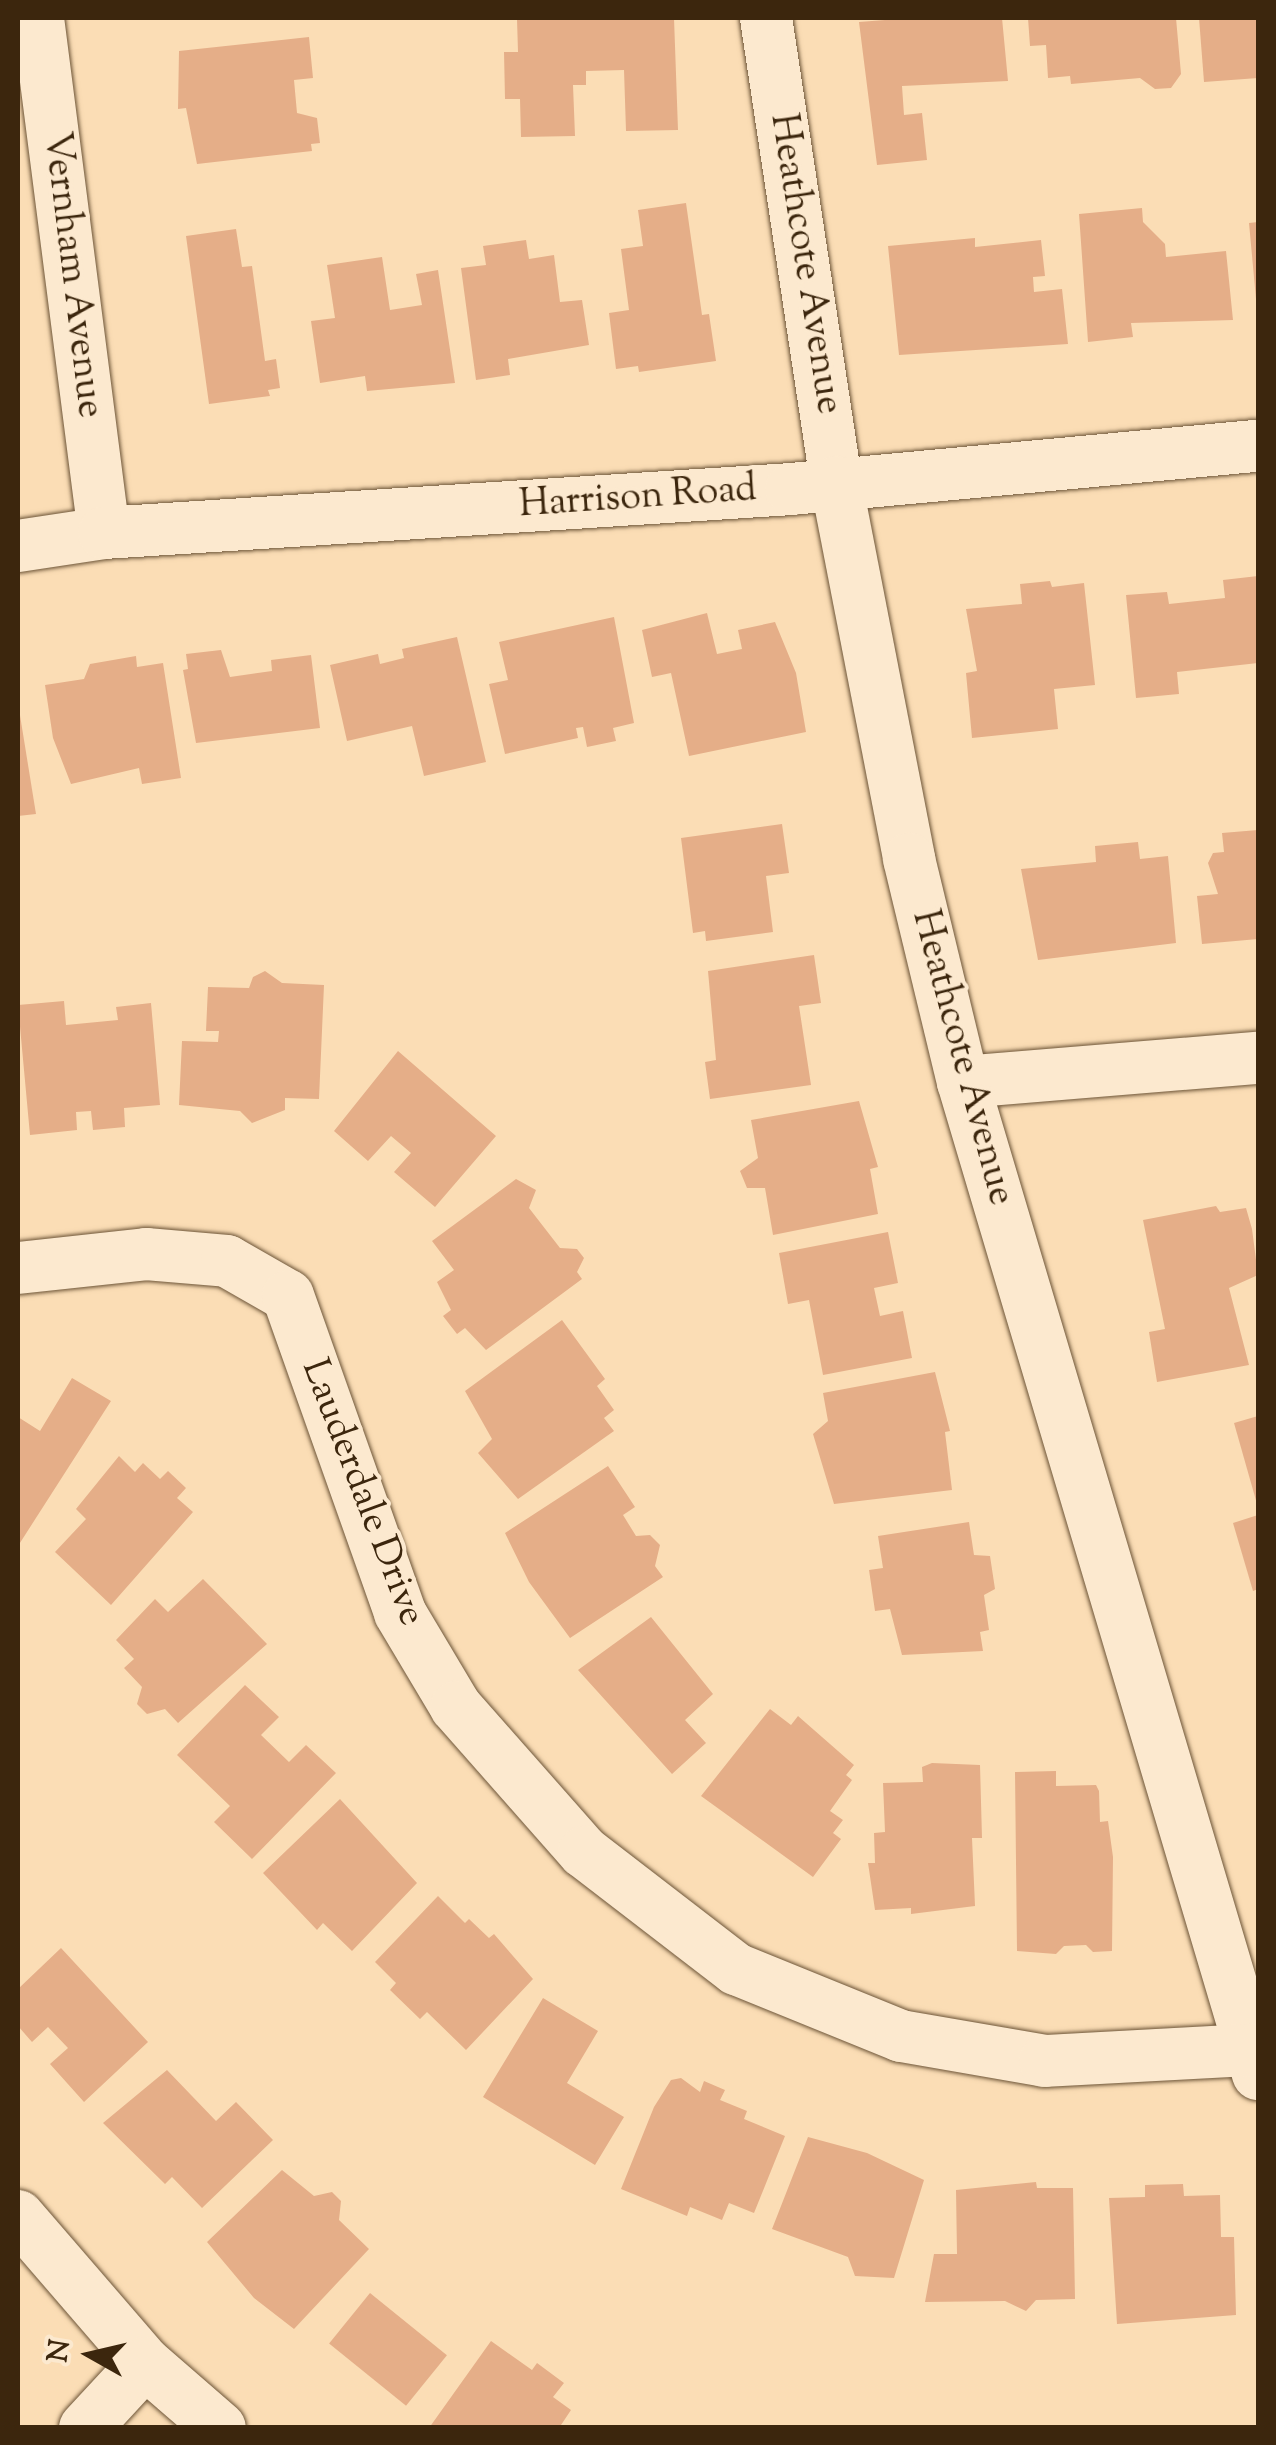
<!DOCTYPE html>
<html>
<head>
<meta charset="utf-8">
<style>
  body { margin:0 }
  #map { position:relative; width:1276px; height:2445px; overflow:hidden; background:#fbddb5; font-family:"Sorts Mill Goudy",serif }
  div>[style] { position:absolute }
  .building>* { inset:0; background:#e5ae88; transform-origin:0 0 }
  .roads { filter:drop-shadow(0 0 2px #6c5437) drop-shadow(0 0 2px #6c5437) }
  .minor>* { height:52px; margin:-26px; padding:0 26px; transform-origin:26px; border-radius:26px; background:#fce9cf }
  span { translate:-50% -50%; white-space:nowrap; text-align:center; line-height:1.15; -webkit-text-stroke:8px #fce9cf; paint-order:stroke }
  .street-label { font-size:38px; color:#3c260d }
  .frame { position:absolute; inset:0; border:20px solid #3c260d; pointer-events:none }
  .north { position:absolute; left:40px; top:2305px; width:100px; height:100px; -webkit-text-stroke:8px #fce9cf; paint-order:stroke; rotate:278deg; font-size:28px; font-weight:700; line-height:40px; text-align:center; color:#3c260d }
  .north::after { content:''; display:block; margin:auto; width:35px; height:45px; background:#3c260d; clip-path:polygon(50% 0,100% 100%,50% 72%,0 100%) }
</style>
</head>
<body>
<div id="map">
  <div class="building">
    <div style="clip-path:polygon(674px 18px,678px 130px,626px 131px,624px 70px,586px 71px,586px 85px,573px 85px,575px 136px,521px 137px,520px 99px,505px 99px,504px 52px,518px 52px,517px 19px)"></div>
    <div style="clip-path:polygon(911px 18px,1002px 18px,1008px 81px,902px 86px,904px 115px,922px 113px,927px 160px,877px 165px,859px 22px)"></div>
    <div style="clip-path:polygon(1028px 18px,1176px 18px,1181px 74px,1171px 88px,1155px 89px,1140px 78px,1071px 84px,1070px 76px,1048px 78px,1046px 45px,1030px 46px)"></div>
    <div style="clip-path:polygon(1199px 18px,1258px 18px,1258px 78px,1204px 82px)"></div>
    <div style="clip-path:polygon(309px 37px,313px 78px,294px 80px,297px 113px,317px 118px,320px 143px,311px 144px,312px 151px,197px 164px,186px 108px,178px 109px,179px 51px)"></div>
    <div style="clip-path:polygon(686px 203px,702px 315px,709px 314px,716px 361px,639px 372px,638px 366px,616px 369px,609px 313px,629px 310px,621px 249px,643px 246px,638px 210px)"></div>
    <div style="clip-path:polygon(1142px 208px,1143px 222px,1165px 244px,1166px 257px,1226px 251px,1233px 320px,1131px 323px,1133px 337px,1088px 342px,1079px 214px)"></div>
    <div style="clip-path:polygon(1258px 222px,1258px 299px,1256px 299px,1249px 223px)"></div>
    <div style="clip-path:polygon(236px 229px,242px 267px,252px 266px,265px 361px,276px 359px,280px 388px,268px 390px,270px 396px,209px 404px,186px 236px)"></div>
    <div style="clip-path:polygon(975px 238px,975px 247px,1041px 240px,1045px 276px,1033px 277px,1034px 292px,1062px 289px,1068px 344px,899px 355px,888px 246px)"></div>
    <div style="clip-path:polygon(526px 240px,529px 259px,554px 255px,560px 302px,582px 300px,589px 345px,508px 359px,510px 375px,476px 380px,461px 268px,486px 265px,483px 246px)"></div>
    <div style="clip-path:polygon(382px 257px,390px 310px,422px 305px,416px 274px,438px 270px,455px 383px,367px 391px,365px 376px,320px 383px,311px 321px,335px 318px,327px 265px)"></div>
    <div style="clip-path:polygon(1258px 576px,1258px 663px,1177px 672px,1179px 694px,1136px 698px,1126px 595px,1167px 592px,1169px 604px,1225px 598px,1223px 580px)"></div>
    <div style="clip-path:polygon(1050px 581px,1052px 587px,1084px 583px,1095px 685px,1054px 689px,1058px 729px,972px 738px,966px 673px,977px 671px,966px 609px,1022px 604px,1020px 584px)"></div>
    <div style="clip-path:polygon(707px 613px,717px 654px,742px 649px,738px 630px,775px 622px,796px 673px,806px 732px,689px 756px,671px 673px,652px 677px,642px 630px)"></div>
    <div style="clip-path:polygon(614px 617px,634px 723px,613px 728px,616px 741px,587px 747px,583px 727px,576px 728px,578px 738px,505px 754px,489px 684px,508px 680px,499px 642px)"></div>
    <div style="clip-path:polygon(457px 637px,486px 762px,424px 776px,412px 726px,347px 741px,330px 665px,378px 654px,380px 664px,404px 658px,402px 649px)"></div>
    <div style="clip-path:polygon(221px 650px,230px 677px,272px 671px,271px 660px,311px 655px,320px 728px,196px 743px,183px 670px,188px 669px,186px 654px)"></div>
    <div style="clip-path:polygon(136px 656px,137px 667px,163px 663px,181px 778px,142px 784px,139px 768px,71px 784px,53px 738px,45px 685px,84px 679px,90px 664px)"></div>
    <div style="clip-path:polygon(18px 703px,36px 814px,18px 816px)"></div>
    <div style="clip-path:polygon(782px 824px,789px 873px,766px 876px,773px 932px,706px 941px,705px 931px,693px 933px,681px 838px)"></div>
    <div style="clip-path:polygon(1258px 830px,1258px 939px,1202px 944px,1197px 896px,1218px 894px,1208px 863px,1213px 853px,1224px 852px,1222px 833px)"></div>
    <div style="clip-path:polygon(1138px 842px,1140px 859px,1168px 856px,1176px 943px,1038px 960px,1021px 869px,1096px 862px,1095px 846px)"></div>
    <div style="clip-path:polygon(814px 955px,821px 1003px,799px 1006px,811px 1085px,710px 1099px,705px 1062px,716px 1060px,708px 971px)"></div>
    <div style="clip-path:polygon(265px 971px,282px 983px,324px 985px,319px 1099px,285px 1098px,285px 1110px,252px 1123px,240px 1111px,179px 1105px,182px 1041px,218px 1042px,219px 1031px,206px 1031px,208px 987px,249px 988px,253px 977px)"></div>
    <div style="clip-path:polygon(64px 1001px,66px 1025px,118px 1020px,116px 1007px,151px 1003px,160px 1105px,124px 1108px,125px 1127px,93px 1130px,91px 1111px,76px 1112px,77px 1130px,30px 1135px,18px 1005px)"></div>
    <div style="clip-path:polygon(398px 1051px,496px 1136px,435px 1207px,394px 1172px,411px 1153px,391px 1136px,368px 1161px,334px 1131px)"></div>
    <div style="clip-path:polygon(859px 1101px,878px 1167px,870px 1169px,878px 1214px,773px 1235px,765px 1188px,747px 1188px,740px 1171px,758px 1158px,751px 1120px)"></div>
    <div style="clip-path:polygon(516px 1179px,536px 1190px,529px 1208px,560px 1248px,577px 1249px,584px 1258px,577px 1272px,582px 1279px,486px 1350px,465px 1328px,457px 1334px,443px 1316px,451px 1310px,437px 1282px,454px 1270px,432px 1241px)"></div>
    <div style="clip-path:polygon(1216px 1206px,1220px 1212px,1246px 1208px,1252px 1229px,1258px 1275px,1229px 1288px,1249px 1365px,1157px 1382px,1149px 1332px,1165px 1329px,1143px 1220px)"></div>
    <div style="clip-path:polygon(888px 1232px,898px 1283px,874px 1288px,880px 1316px,903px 1311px,912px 1358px,823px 1375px,809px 1300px,788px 1304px,779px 1253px)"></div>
    <div style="clip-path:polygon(562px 1320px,605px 1379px,597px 1386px,614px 1410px,604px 1418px,614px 1431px,518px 1499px,478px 1453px,492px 1439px,465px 1391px)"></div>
    <div style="clip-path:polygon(935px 1372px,950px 1431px,945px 1432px,952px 1490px,834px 1504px,813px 1434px,828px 1421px,823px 1393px)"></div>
    <div style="clip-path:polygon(72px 1378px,111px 1401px,18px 1546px,18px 1417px,40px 1431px)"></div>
    <div style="clip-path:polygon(1258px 1416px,1258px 1504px,1257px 1504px,1234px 1423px)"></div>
    <div style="clip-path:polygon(119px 1456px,135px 1472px,143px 1463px,160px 1479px,168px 1471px,186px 1488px,177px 1498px,193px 1512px,111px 1605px,55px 1552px,86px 1519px,76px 1509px)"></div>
    <div style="clip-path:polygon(608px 1466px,635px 1507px,623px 1515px,636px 1536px,650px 1535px,660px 1545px,655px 1566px,663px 1577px,570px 1638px,529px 1582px,505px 1533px)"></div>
    <div style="clip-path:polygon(1258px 1515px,1258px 1589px,1253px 1591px,1233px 1523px)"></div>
    <div style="clip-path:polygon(969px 1522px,974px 1555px,990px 1556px,995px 1589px,984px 1595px,989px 1630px,980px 1632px,983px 1651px,902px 1655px,890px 1609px,875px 1611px,869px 1570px,883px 1568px,878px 1536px)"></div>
    <div style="clip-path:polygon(203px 1579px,267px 1644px,178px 1723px,165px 1709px,147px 1714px,137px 1704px,142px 1687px,124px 1668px,134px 1659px,116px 1640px,155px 1599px,168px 1612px)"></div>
    <div style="clip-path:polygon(651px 1617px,713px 1694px,685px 1720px,706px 1743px,672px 1774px,578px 1670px)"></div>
    <div style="clip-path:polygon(245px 1685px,279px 1717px,261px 1735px,289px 1762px,306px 1745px,336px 1773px,252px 1859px,214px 1822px,230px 1806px,177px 1755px)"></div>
    <div style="clip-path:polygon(770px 1709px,791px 1725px,798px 1716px,854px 1765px,846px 1775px,852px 1780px,830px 1811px,843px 1820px,833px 1833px,841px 1839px,813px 1877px,701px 1796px)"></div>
    <div style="clip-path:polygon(932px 1763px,980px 1765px,982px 1838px,972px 1838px,975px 1906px,911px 1914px,911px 1908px,875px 1910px,868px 1863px,875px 1863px,874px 1833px,885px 1832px,883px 1783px,923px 1782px,922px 1767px)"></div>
    <div style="clip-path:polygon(1056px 1771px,1056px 1786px,1096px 1785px,1099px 1791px,1100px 1822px,1108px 1821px,1113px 1857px,1112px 1951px,1093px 1952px,1086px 1945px,1064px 1946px,1056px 1954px,1017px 1951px,1015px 1772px)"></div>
    <div style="clip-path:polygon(340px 1799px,417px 1883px,352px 1951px,323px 1923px,317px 1930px,263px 1873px)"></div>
    <div style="clip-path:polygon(438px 1896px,465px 1923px,469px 1919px,489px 1938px,494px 1934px,533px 1979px,466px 2050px,427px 2012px,420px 2019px,390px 1990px,396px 1983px,375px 1962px)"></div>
    <div style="clip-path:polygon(61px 1948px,148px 2042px,84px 2102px,50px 2064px,68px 2048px,48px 2027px,32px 2042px,18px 2026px,18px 1989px)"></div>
    <div style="clip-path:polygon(543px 1998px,598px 2031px,567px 2083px,624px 2117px,595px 2165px,483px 2097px)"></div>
    <div style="clip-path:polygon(167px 2070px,216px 2121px,236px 2102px,273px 2140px,202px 2208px,172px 2177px,165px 2184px,103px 2123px)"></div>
    <div style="clip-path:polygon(681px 2078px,700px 2092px,704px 2081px,725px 2090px,720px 2100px,747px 2111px,744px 2119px,785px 2136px,754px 2213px,729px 2203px,722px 2220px,690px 2207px,687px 2216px,621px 2189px,654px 2107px,671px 2080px)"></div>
    <div style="clip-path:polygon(808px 2137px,867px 2153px,924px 2180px,894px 2278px,855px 2276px,848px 2257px,772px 2229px)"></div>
    <div style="clip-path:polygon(282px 2170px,314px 2196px,332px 2192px,341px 2201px,339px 2220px,369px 2249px,294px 2329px,254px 2298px,207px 2242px)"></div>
    <div style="clip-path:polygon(1036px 2182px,1037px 2188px,1073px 2188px,1075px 2299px,1036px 2300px,1026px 2311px,1005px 2301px,925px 2302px,934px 2254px,957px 2254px,956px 2190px)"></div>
    <div style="clip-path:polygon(1183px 2184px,1184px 2196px,1220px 2195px,1221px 2237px,1234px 2237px,1236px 2315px,1117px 2324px,1109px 2198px,1145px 2197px,1145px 2185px)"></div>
    <div style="left:370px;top:2293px;width:99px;height:65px;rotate:39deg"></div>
    <div style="clip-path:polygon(491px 2341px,532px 2370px,537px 2363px,564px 2383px,553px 2397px,571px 2410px,559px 2428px,429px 2428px)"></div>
  </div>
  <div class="roads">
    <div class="minor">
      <div style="left:38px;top:18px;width:519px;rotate:82.7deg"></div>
      <div style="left:766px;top:18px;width:469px;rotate:81.4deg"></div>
      <div style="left:836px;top:482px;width:384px;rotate:79deg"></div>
      <div style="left:909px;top:859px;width:229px;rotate:76.4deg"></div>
      <div style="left:963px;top:1082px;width:1035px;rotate:73.44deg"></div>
      <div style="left:18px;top:546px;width:87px;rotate:-8.6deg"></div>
      <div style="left:104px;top:533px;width:688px;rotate:-3.66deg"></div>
      <div style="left:791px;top:489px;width:469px;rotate:-5.3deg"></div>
      <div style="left:963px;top:1082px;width:296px;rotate:-4.7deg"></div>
      <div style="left:18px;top:1268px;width:129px;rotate:-6.2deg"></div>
      <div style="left:146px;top:1254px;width:81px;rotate:4.9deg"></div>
      <div style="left:227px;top:1261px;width:70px;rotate:29.8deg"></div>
      <div style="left:288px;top:1296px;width:336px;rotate:70.5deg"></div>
      <div style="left:400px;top:1613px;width:109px;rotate:59.2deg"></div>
      <div style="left:456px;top:1707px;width:193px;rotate:48.6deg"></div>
      <div style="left:584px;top:1852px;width:192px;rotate:37.6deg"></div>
      <div style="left:736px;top:1969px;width:178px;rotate:22.1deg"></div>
      <div style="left:901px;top:2036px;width:146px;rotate:9.8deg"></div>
      <div style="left:1045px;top:2061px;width:206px;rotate:-3.1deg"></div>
      <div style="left:18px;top:2216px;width:194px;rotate:49.2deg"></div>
      <div style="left:145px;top:2363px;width:99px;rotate:40.9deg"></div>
      <div style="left:85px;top:2428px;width:88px;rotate:-47.3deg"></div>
    </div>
  </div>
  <div class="street-label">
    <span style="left:804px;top:264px;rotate:81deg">Heathcote Avenue</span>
    <span style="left:71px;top:275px;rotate:83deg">Vernham Avenue</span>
    <span style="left:638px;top:499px;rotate:-4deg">Harrison Road</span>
    <span style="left:961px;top:1058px;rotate:75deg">Heathcote Avenue</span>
    <span style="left:361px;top:1493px;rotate:69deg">Lauderdale Drive</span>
  </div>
  <div class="frame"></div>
  <div class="north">N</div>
</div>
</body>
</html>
